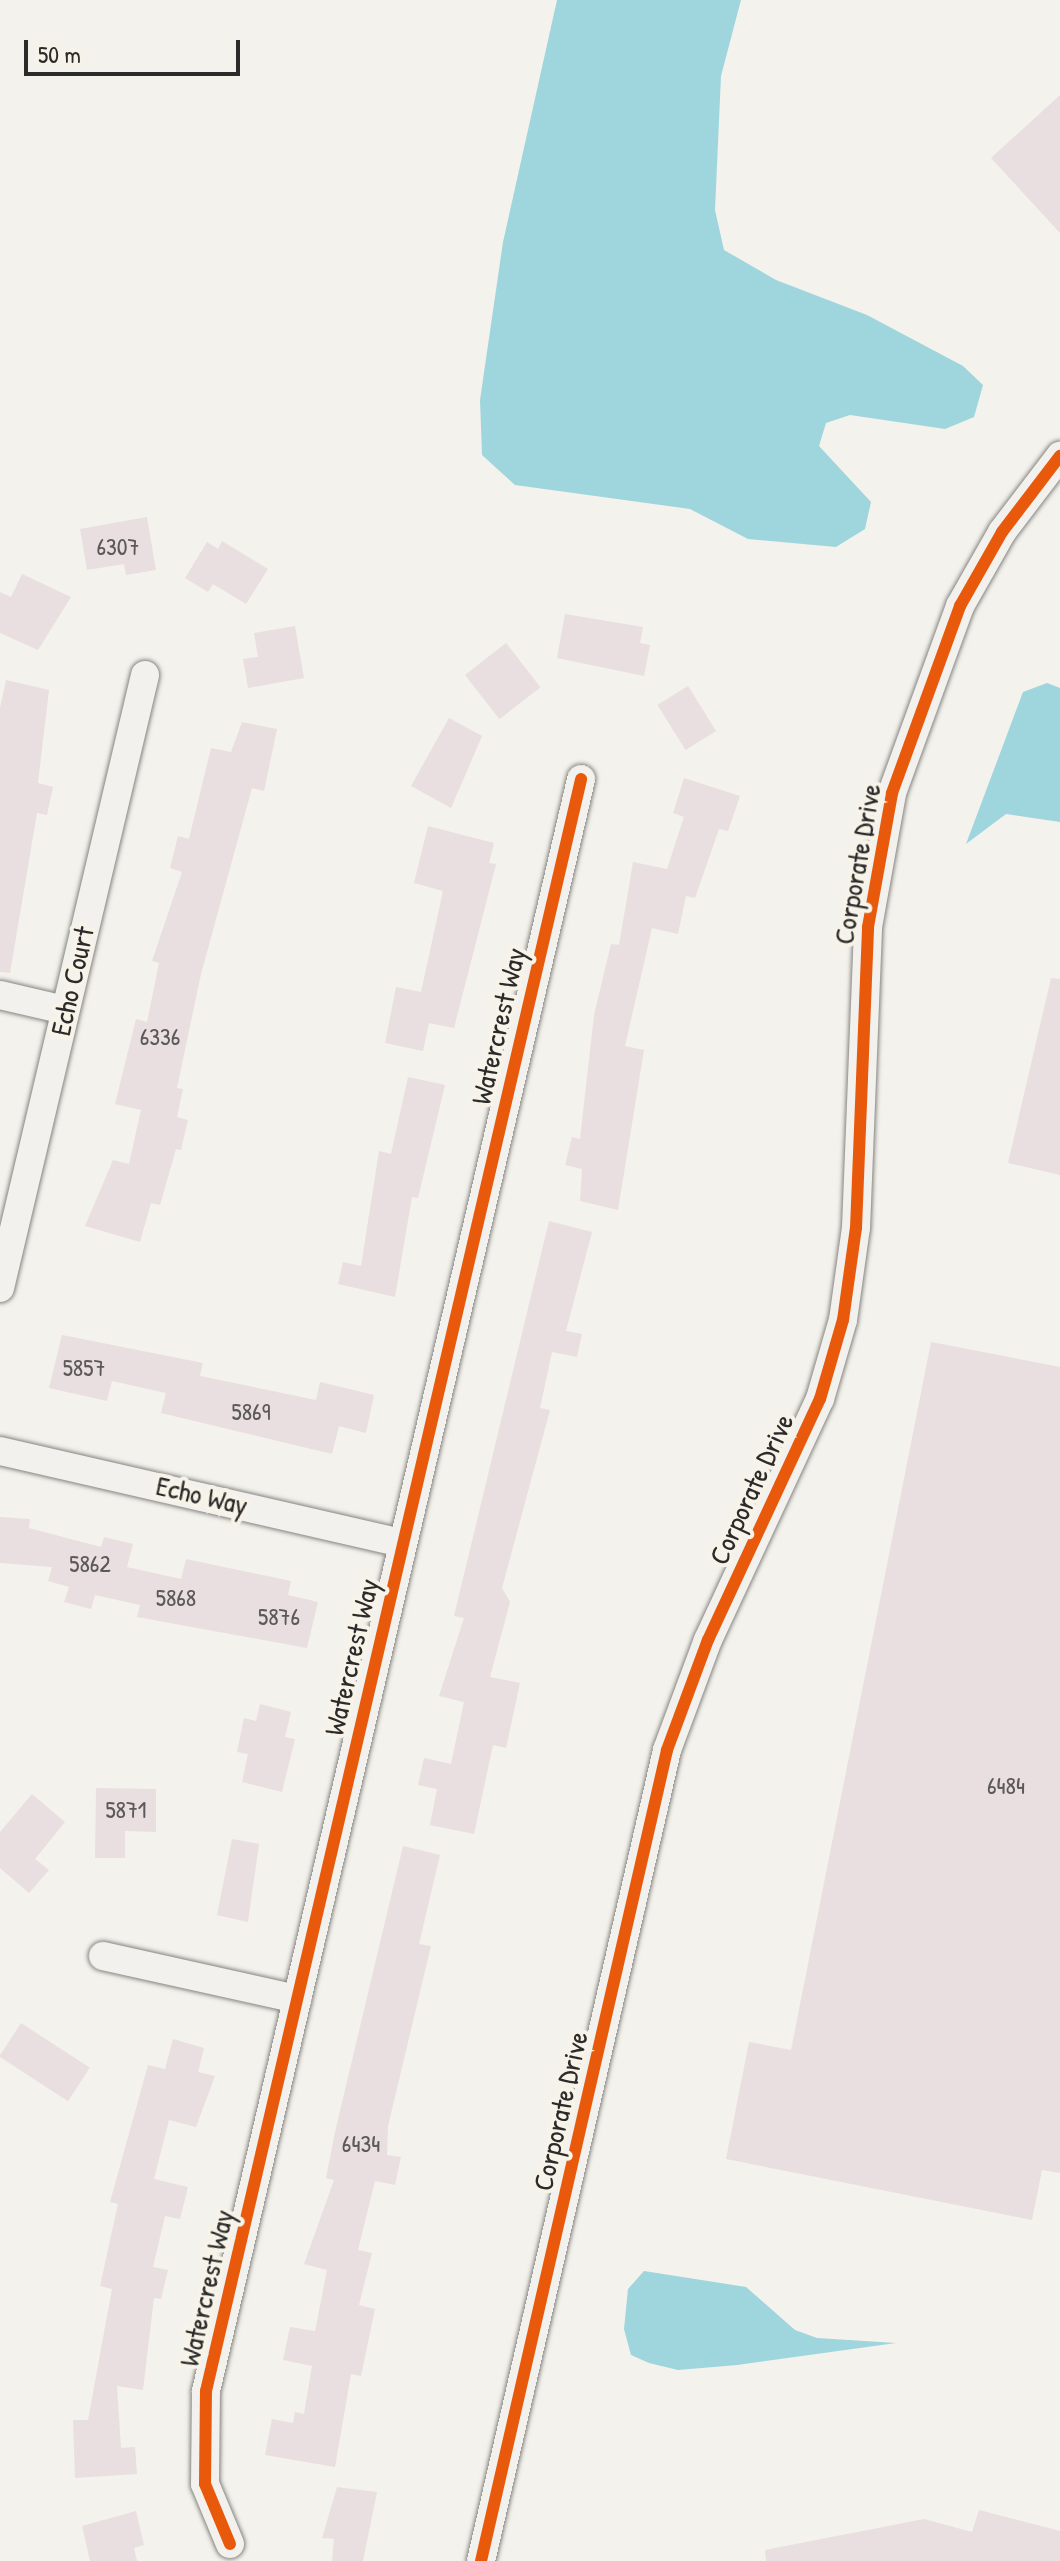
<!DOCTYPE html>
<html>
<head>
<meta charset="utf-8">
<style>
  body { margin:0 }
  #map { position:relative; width:1060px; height:2561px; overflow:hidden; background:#f4f2ec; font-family:"Patrick Hand",sans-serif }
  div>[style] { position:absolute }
  .water>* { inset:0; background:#9fd5dd }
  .building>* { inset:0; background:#e9dee0; transform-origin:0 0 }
  .roads { filter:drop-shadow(0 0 2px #858582) drop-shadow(0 0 2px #858582) }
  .minor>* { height:28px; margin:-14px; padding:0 14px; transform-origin:14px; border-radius:14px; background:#f2f1ed }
  .cycleway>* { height:12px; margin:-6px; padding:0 6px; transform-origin:6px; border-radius:6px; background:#e8590c }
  span { translate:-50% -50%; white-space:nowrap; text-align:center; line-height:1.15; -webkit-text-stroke:8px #f7f3e8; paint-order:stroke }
  .number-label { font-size:24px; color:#5c5959 }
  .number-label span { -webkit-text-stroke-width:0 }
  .street-label { font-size:28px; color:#2b2b2b }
  .scale { position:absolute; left:24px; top:40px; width:216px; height:36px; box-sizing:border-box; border:4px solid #2b2b2b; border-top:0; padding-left:10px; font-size:24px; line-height:28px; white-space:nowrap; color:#2b2b2b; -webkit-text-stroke:6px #f7f3e8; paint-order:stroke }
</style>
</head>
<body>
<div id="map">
  <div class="water">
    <div style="clip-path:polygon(557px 0,741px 0,721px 76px,715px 210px,724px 250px,776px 280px,867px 315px,963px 366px,983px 385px,974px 417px,945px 429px,850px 415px,826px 423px,819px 446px,871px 502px,865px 529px,836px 547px,748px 539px,690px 509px,515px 485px,482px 455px,480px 400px,503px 242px)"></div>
    <div style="clip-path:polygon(1047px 683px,1060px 688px,1060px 822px,1006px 814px,966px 844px,1023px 692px)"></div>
    <div style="clip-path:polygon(644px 2271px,746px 2287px,795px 2330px,817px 2338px,896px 2343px,737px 2365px,678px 2370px,649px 2363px,631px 2355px,624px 2329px,628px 2289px)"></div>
  </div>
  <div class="building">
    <div style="clip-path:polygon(1060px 95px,1060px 233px,991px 158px)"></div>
    <div style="clip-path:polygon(147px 517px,156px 570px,126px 575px,124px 564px,87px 570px,80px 529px)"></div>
    <div style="clip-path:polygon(222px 541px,268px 569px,246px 604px,213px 584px,208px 592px,185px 578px,207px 542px,218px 549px)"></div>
    <div style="clip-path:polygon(22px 574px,71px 597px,38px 650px,0 633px,0 592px,11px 597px)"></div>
    <div style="clip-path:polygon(565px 614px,643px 627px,640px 643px,650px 645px,644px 676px,557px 658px)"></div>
    <div style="clip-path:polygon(295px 626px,304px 678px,248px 688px,243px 659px,258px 657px,254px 633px)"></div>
    <div style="left:506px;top:643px;width:56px;height:52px;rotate:52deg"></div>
    <div style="clip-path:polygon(6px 680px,49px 690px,38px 783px,53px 787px,47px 815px,37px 813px,10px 973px,0 972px,0 708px)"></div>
    <div style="left:688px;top:686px;width:53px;height:36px;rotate:58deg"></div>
    <div style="clip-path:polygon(449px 718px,482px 736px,451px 808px,411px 786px)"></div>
    <div style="clip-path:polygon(242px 722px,277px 729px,264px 791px,252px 788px,201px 974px,177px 1088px,183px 1089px,177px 1117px,188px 1120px,181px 1150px,176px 1149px,160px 1205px,151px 1203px,140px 1242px,85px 1226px,113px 1160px,129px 1164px,141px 1110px,115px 1104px,136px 1019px,147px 1022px,159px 963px,152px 961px,182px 872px,170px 868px,178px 836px,189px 839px,211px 748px,231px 752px)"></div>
    <div style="clip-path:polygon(684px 778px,740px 796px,728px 831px,719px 829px,695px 898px,686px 896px,678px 934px,652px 928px,625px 1046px,644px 1050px,618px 1210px,580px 1201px,582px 1169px,565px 1165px,572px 1137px,580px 1139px,594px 1015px,611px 944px,619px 945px,633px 862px,667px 869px,684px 817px,673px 813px)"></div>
    <div style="clip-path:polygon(428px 826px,494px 843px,489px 863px,496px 864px,454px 1028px,429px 1023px,423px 1051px,385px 1043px,396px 987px,421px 992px,443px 891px,414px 883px)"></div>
    <div style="clip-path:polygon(1051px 978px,1060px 979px,1060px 1175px,1008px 1163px)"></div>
    <div style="clip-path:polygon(408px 1077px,445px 1085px,418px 1198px,412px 1197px,395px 1297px,338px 1284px,343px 1262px,361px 1266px,379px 1151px,391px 1154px)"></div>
    <div style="clip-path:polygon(549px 1221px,592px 1232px,566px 1331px,582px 1334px,577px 1357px,552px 1352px,540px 1408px,550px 1410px,502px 1588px,510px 1602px,490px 1677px,520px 1683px,506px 1748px,493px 1745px,474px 1834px,430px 1825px,437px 1789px,418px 1785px,424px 1758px,451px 1764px,464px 1702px,439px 1696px,464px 1618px,454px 1616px)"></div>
    <div style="clip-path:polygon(62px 1335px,203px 1363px,200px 1376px,316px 1400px,320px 1382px,374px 1395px,366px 1433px,339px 1426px,332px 1454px,161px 1413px,166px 1393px,112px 1381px,107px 1401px,49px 1388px)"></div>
    <div style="clip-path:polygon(931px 1342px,1060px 1367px,1060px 2173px,1042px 2170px,1032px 2220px,726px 2159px,749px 2042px,791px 2050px)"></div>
    <div style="clip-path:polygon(0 1517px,30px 1519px,29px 1528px,101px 1547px,104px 1537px,133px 1544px,127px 1567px,181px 1579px,186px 1559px,291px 1581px,288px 1595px,318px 1602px,307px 1648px,137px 1617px,140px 1605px,95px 1595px,91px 1609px,64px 1602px,69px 1587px,48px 1581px,52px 1567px,0 1563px)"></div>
    <div style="clip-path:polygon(260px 1704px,291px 1712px,285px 1737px,295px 1739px,282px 1792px,242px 1782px,248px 1754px,237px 1752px,244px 1718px,256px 1721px)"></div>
    <div style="clip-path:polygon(96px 1788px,156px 1789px,156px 1832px,125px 1831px,125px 1858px,95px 1858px)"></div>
    <div style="clip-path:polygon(32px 1794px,65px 1822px,35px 1859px,49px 1870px,29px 1893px,0 1868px,0 1832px)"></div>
    <div style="clip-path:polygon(232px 1839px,259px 1844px,248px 1922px,217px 1915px)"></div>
    <div style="clip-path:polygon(403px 1846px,440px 1855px,419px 1944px,431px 1946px,388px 2126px,387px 2155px,401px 2157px,395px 2185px,375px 2181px,358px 2250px,372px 2253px,359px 2305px,375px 2309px,361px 2376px,351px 2374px,335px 2467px,265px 2455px,272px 2419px,293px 2423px,295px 2412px,304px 2414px,312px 2366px,283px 2360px,290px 2327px,315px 2331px,327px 2270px,304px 2264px,334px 2180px,326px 2178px,335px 2132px)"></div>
    <div style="left:21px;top:2023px;width:82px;height:40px;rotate:33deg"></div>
    <div style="clip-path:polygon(173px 2039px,204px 2048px,198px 2072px,215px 2076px,196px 2127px,169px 2120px,154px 2179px,188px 2187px,180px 2219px,165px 2216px,153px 2267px,168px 2270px,161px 2299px,154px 2298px,143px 2390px,117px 2386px,121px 2448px,135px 2447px,137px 2474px,75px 2478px,73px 2420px,88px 2420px,112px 2289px,100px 2286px,118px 2204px,110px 2202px,148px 2065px,165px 2069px)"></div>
    <div style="clip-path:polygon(337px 2487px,377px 2492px,363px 2561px,332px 2561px,334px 2539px,322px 2538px)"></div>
    <div style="clip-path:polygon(979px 2510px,1060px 2531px,1060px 2561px,766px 2561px,765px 2550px,924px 2519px,972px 2532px)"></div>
    <div style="clip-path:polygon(136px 2511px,144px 2545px,134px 2548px,137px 2561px,90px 2561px,82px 2526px)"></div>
  </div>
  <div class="roads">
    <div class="minor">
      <div style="left:0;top:995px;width:67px;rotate:13deg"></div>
      <div style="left:0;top:1288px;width:630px;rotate:-76.69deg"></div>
      <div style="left:0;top:1451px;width:412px;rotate:12.9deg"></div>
      <div style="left:103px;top:1956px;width:199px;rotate:12.5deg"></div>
      <div style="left:230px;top:2544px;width:65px;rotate:-112.6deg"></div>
      <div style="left:205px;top:2484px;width:93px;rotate:-89.4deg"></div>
      <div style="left:206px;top:2391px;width:1655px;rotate:-76.9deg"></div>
      <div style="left:481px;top:2561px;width:832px;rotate:-77.08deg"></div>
      <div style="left:667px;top:1750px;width:117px;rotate:-69.6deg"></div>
      <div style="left:708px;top:1640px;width:266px;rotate:-65.1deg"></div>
      <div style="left:820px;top:1399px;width:82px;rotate:-73.8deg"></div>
      <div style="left:843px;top:1320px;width:93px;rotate:-82deg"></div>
      <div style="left:856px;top:1228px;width:301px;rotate:-87.7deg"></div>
      <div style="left:868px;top:927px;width:136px;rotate:-79.8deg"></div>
      <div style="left:892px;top:793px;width:199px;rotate:-70deg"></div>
      <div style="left:960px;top:606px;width:85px;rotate:-60.4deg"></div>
      <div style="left:1002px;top:532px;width:96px;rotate:-52.7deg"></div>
    </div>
  </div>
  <div class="cycleway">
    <div style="left:230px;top:2544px;width:65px;rotate:-112.6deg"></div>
    <div style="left:205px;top:2484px;width:93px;rotate:-89.4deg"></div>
    <div style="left:206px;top:2391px;width:1655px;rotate:-76.9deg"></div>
    <div style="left:481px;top:2561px;width:832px;rotate:-77.08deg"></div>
    <div style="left:667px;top:1750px;width:117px;rotate:-69.6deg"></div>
    <div style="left:708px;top:1640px;width:266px;rotate:-65.1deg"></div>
    <div style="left:820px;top:1399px;width:82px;rotate:-73.8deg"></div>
    <div style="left:843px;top:1320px;width:93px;rotate:-82deg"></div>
    <div style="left:856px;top:1228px;width:301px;rotate:-87.7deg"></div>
    <div style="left:868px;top:927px;width:136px;rotate:-79.8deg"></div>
    <div style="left:892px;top:793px;width:199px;rotate:-70deg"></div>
    <div style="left:960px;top:606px;width:85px;rotate:-60.4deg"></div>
    <div style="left:1002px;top:532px;width:96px;rotate:-52.7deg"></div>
  </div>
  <div class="number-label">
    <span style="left:118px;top:547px">6307</span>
    <span style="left:160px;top:1037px">6336</span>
    <span style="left:84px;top:1368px">5857</span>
    <span style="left:251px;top:1412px">5869</span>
    <span style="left:90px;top:1564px">5862</span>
    <span style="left:176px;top:1598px">5868</span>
    <span style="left:279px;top:1617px">5876</span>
    <span style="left:1006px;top:1786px">6484</span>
    <span style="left:126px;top:1810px">5871</span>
    <span style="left:361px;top:2144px">6434</span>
  </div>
  <div class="street-label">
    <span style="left:857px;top:864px;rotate:-80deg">Corporate Drive</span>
    <span style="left:72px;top:981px;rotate:-77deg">Echo Court</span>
    <span style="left:498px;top:1026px;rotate:-77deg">Watercrest Way</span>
    <span style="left:751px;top:1489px;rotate:-65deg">Corporate Drive</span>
    <span style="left:202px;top:1495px;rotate:13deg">Echo Way</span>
    <span style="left:351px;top:1657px;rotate:-77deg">Watercrest Way</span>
    <span style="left:560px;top:2111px;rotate:-77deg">Corporate Drive</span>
    <span style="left:206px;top:2288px;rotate:-77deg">Watercrest Way</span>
  </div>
  <div class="scale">50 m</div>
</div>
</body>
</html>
